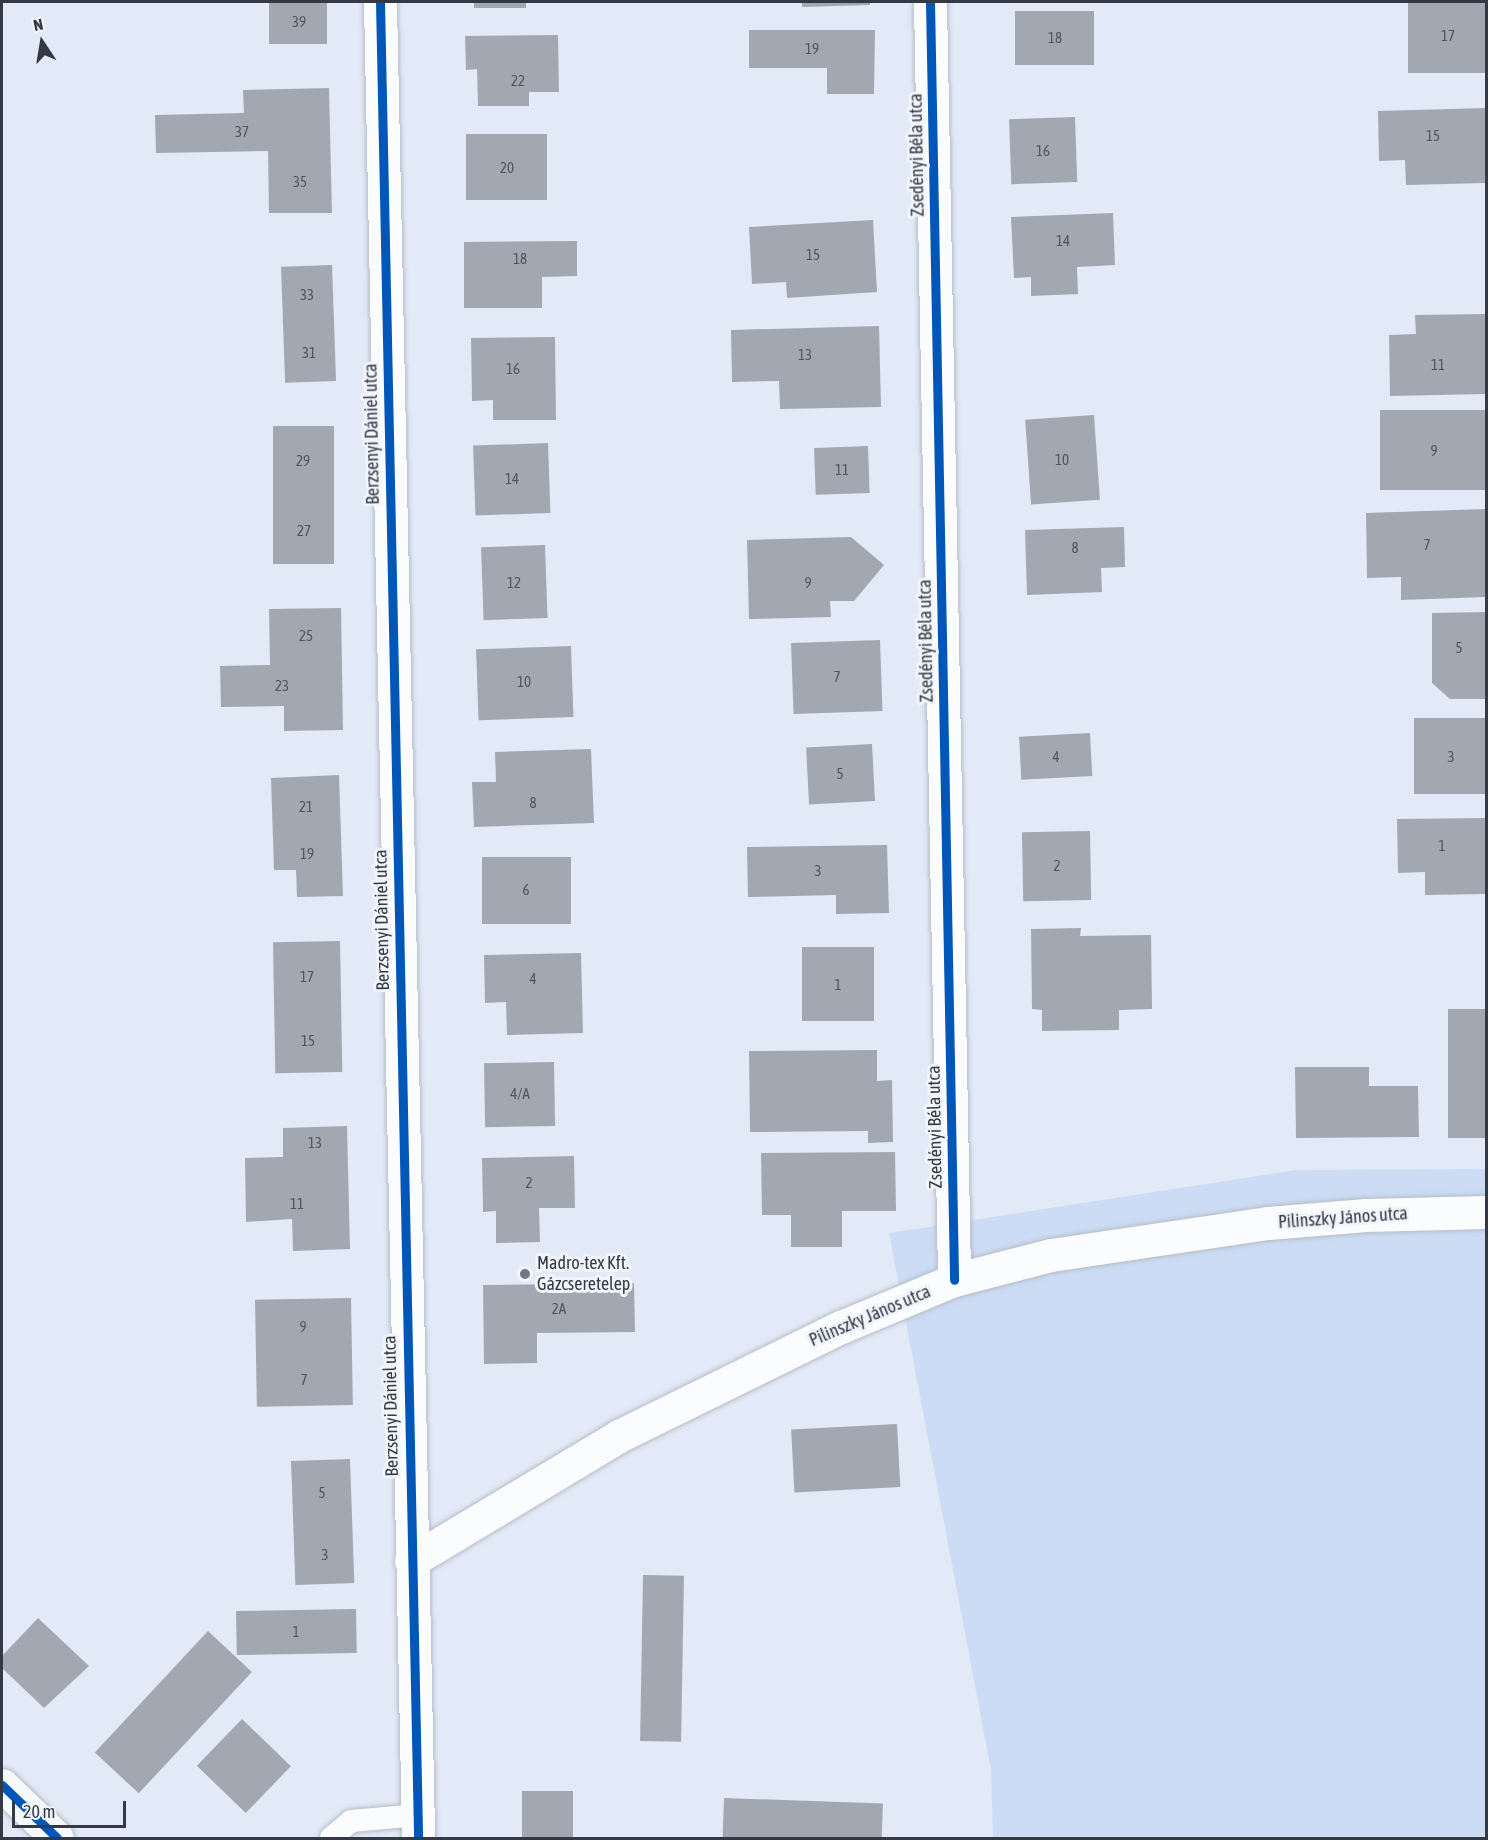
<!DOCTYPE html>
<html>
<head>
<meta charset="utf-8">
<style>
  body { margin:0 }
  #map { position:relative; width:1488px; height:1840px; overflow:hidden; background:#e3eaf7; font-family:"Asap Condensed",sans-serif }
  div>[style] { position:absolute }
  .green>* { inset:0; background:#cddcf5 }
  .building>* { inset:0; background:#a2a8b2; transform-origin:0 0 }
  .roads { filter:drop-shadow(0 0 2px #b5bcc7) drop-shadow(0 0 2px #b5bcc7) }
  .service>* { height:22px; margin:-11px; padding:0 11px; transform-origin:11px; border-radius:11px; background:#fbfcfe }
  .minor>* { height:33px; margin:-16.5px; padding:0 16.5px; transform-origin:16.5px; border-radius:16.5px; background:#fbfcfe }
  .secondary>* { height:33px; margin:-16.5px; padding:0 16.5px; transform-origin:16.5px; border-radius:16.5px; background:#f6f8fa }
  .cycleway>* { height:9px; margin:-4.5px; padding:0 4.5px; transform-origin:4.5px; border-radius:4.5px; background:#0057b8 }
  .dots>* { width:16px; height:16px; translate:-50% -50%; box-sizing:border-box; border:3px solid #f2f5fb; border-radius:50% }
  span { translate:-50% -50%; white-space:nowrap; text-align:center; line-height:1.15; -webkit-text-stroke:6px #f2f5fb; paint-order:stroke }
  .number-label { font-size:15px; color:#505660 }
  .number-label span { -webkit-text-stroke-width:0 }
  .street-label { font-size:18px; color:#343a45 }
  .poi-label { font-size:18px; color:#343a45 }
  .left { translate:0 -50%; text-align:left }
  .frame { position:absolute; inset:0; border:3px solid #343a45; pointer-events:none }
  .north { position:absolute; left:12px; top:12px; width:60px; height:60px; -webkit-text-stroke:4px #f2f5fb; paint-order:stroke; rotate:348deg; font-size:16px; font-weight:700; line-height:24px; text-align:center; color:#343a45 }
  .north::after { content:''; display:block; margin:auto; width:21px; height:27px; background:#343a45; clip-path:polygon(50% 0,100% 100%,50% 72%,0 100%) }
  .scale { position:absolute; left:12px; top:1801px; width:114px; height:27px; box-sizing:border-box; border:3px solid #343a45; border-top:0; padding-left:8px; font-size:18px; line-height:21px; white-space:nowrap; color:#343a45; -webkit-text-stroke:4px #f2f5fb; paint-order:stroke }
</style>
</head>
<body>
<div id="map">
  <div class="green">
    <div style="clip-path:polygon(1486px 1169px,1486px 1838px,993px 1838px,991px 1770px,889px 1233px,1296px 1170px)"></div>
  </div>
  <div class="building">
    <div style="left:269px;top:2px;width:58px;height:42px"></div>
    <div style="left:474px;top:2px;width:52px;height:6px"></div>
    <div style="clip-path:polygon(802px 2px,870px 2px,870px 5px,802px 7px)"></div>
    <div style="left:1408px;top:2px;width:78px;height:71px"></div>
    <div style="left:1094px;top:11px;width:54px;height:79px;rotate:90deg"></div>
    <div style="clip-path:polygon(749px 30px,875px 30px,874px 94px,827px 94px,827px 68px,749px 68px)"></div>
    <div style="clip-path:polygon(558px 35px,559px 92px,529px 92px,529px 106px,478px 106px,477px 69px,466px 70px,465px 36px)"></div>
    <div style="clip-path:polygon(329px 88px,332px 213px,269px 213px,268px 151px,156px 153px,155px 115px,244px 113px,243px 90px)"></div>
    <div style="clip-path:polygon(1486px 108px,1486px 183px,1406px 185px,1405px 160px,1379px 161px,1378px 111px)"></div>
    <div style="left:1075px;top:117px;width:65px;height:66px;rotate:88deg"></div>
    <div style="left:547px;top:134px;width:66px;height:81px;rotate:90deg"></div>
    <div style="clip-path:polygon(1113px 213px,1115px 265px,1077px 267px,1078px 294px,1031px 296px,1031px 277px,1014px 278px,1011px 217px)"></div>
    <div style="clip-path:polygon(873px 220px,877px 292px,787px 298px,786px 282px,752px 284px,749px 227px)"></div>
    <div style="clip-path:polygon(577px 241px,577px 276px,542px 277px,542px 308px,464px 308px,464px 242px)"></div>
    <div style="left:332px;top:265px;width:116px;height:51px;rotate:88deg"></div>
    <div style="clip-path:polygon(1486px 314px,1486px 394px,1390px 396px,1389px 335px,1416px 334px,1415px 315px)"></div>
    <div style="clip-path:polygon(879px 326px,881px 407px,780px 409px,779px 381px,732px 382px,731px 330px)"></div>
    <div style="clip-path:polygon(555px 337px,556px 420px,493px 420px,493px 400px,472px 401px,471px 338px)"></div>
    <div style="left:1486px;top:410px;width:80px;height:106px;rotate:90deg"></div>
    <div style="left:1094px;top:415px;width:85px;height:69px;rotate:86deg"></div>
    <div style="left:334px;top:426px;width:138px;height:61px;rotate:90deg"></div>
    <div style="left:548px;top:443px;width:70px;height:75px;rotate:88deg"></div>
    <div style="left:868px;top:446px;width:47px;height:54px;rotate:88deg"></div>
    <div style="clip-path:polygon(1486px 509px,1486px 597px,1401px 600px,1401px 577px,1367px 578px,1366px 513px)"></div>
    <div style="clip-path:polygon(1124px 527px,1125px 567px,1101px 568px,1102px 592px,1027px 595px,1025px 530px)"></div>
    <div style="clip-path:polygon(851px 537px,884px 565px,854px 601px,830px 601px,831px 617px,749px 619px,747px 540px)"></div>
    <div style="left:545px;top:545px;width:73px;height:64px;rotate:88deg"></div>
    <div style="clip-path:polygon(341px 608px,343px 730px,284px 731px,284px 706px,221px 707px,220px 666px,270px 665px,269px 609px)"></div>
    <div style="clip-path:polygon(1486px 612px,1486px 699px,1450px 699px,1432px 683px,1432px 613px)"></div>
    <div style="left:880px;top:640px;width:71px;height:89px;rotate:88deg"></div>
    <div style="left:571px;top:646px;width:71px;height:95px;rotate:88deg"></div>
    <div style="left:1486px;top:718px;width:76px;height:72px;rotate:90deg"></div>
    <div style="left:1090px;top:733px;width:43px;height:71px;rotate:87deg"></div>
    <div style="left:872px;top:744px;width:57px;height:66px;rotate:87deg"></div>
    <div style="clip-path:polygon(591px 749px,594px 823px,474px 827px,472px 782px,496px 782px,495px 752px)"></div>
    <div style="clip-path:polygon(339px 775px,343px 896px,297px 897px,296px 870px,274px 870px,271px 778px)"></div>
    <div style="clip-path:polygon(1486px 818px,1486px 894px,1425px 895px,1425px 872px,1398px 873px,1397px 819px)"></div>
    <div style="left:1090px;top:831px;width:69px;height:68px;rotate:89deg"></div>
    <div style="clip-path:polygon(887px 845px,889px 913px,836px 914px,836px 895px,748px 897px,747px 847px)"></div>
    <div style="left:482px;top:857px;width:89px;height:67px"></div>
    <div style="clip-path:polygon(1081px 928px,1080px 936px,1151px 935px,1152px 1009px,1119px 1010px,1119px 1030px,1042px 1031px,1042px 1010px,1032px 1009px,1031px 929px)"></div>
    <div style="left:340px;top:941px;width:131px;height:67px;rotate:89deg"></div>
    <div style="left:874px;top:947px;width:74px;height:72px;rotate:90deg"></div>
    <div style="clip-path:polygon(581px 953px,583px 1033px,507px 1035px,506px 1002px,485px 1003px,484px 955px)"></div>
    <div style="left:1448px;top:1009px;width:38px;height:129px"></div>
    <div style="clip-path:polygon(877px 1050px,877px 1081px,892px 1080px,893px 1142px,868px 1143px,868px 1131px,750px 1132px,749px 1051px)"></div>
    <div style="left:554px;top:1062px;width:64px;height:70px;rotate:89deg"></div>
    <div style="clip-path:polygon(1295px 1067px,1369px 1067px,1369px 1086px,1418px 1086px,1419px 1137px,1296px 1138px)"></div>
    <div style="clip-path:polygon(347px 1126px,350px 1249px,293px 1251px,292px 1219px,246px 1222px,245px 1158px,283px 1157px,283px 1128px)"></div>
    <div style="clip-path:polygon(895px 1152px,896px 1211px,842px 1211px,842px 1247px,791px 1247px,791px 1215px,762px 1215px,761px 1153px)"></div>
    <div style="clip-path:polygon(574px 1156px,575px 1208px,539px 1208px,540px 1242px,496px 1243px,496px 1211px,483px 1212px,482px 1158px)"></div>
    <div style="clip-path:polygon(634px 1283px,635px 1332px,537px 1333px,537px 1363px,484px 1364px,483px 1285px)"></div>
    <div style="left:351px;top:1298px;width:107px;height:96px;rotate:89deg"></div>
    <div style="left:897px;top:1424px;width:63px;height:106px;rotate:87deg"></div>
    <div style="left:350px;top:1459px;width:124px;height:59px;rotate:88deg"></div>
    <div style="left:643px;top:1575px;width:41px;height:166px;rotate:1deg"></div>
    <div style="left:356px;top:1609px;width:44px;height:120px;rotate:89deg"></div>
    <div style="clip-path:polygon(38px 1618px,89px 1666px,44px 1708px,2px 1668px,2px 1656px)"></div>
    <div style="left:208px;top:1631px;width:60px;height:166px;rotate:43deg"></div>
    <div style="left:242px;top:1719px;width:68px;height:65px;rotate:44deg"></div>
    <div style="left:573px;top:1791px;width:47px;height:51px;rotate:90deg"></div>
    <div style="left:724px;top:1798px;width:159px;height:40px;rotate:2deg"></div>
  </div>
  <div class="roads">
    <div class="service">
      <div style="left:331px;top:1838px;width:26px;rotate:-40deg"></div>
      <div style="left:351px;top:1821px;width:68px;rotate:-5deg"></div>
    </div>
    <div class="minor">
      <div style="left:380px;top:2px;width:1836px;rotate:88.81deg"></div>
      <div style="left:930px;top:2px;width:1278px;rotate:88.92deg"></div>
      <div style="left:411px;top:1561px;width:243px;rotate:-31deg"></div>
      <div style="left:619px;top:1436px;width:247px;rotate:-26.2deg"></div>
      <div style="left:841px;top:1327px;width:122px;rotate:-22.6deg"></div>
      <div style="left:954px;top:1280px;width:100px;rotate:-14.5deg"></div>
      <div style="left:1051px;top:1255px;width:219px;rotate:-8.4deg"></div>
      <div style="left:1268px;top:1223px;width:98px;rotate:-4.7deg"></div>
      <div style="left:1366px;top:1215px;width:120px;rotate:-1.4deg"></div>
    </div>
    <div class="secondary">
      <div style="left:2px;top:1785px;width:76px;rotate:43.9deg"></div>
    </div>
  </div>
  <div class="cycleway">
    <div style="left:380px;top:2px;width:1836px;rotate:88.81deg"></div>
    <div style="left:930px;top:2px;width:1278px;rotate:88.92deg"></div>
    <div style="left:2px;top:1785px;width:76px;rotate:43.9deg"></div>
  </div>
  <div class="dots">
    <div style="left:525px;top:1274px;background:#717883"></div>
  </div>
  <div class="number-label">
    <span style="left:299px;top:22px">39</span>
    <span style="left:1448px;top:36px">17</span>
    <span style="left:1055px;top:38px">18</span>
    <span style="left:812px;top:49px">19</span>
    <span style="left:518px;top:81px">22</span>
    <span style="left:242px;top:132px">37</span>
    <span style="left:1433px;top:136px">15</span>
    <span style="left:1043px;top:151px">16</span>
    <span style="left:507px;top:168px">20</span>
    <span style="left:300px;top:182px">35</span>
    <span style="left:1063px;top:241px">14</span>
    <span style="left:813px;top:255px">15</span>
    <span style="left:520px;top:259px">18</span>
    <span style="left:307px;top:295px">33</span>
    <span style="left:309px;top:353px">31</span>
    <span style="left:805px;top:355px">13</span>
    <span style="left:1438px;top:365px">11</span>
    <span style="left:513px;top:369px">16</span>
    <span style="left:1434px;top:451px">9</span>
    <span style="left:1062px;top:460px">10</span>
    <span style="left:303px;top:461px">29</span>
    <span style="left:842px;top:470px">11</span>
    <span style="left:512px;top:479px">14</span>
    <span style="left:304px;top:531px">27</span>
    <span style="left:1427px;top:545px">7</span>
    <span style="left:1075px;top:548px">8</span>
    <span style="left:514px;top:583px">12</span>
    <span style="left:808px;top:583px">9</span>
    <span style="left:306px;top:636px">25</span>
    <span style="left:1459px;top:648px">5</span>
    <span style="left:837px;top:677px">7</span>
    <span style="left:524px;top:682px">10</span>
    <span style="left:282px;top:686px">23</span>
    <span style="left:1056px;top:757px">4</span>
    <span style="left:1451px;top:757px">3</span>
    <span style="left:840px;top:774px">5</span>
    <span style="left:533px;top:803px">8</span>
    <span style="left:306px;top:807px">21</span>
    <span style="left:1442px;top:846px">1</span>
    <span style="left:307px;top:854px">19</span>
    <span style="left:1057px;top:866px">2</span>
    <span style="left:818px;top:871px">3</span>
    <span style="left:526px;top:890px">6</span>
    <span style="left:307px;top:977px">17</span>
    <span style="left:533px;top:979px">4</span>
    <span style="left:838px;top:985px">1</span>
    <span style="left:308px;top:1041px">15</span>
    <span style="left:520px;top:1094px">4/A</span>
    <span style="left:315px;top:1143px">13</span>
    <span style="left:529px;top:1183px">2</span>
    <span style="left:297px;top:1204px">11</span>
    <span style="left:559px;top:1309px">2A</span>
    <span style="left:303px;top:1327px">9</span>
    <span style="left:304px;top:1380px">7</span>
    <span style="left:322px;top:1493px">5</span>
    <span style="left:325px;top:1555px">3</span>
    <span style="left:296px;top:1632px">1</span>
  </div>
  <div class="street-label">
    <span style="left:917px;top:155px;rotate:-91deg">Zsedényi Béla utca</span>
    <span style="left:372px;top:434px;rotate:-91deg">Berzsenyi Dániel utca</span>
    <span style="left:926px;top:641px;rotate:-91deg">Zsedényi Béla utca</span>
    <span style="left:382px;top:920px;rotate:-91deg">Berzsenyi Dániel utca</span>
    <span style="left:935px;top:1127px;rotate:-91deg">Zsedényi Béla utca</span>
    <span style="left:1343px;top:1218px;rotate:-4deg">Pilinszky János utca</span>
    <span style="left:870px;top:1316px;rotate:-23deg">Pilinszky János utca</span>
    <span style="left:391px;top:1406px;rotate:-91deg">Berzsenyi Dániel utca</span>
  </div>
  <div class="poi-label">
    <span class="left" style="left:537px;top:1274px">Madro-tex Kft.<br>Gázcseretelep</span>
  </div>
  <div class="frame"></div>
  <div class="north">N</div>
  <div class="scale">20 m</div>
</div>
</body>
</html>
